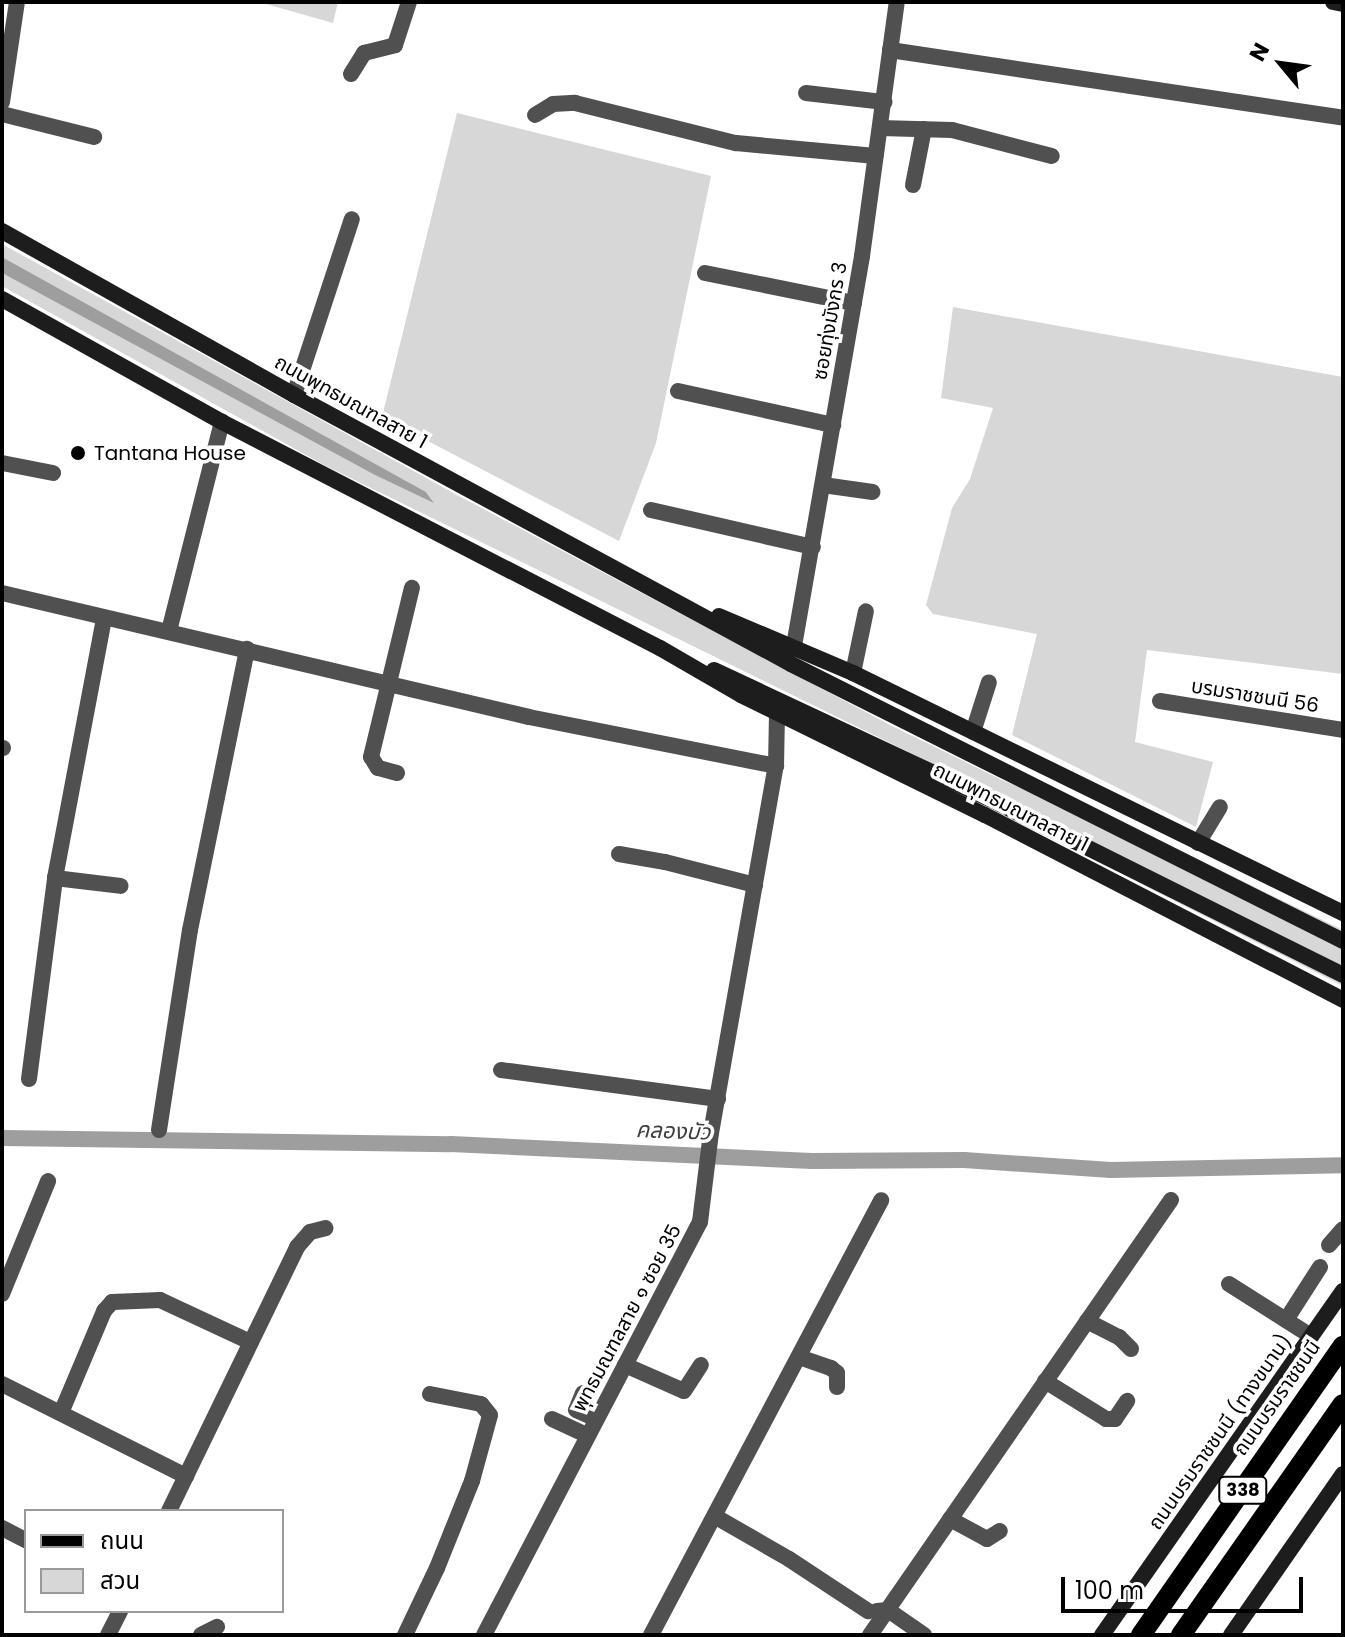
<!DOCTYPE html>
<html>
<head>
<meta charset="utf-8">
<style>
  body { margin:0 }
  #map { position:relative; width:1345px; height:1637px; overflow:hidden; background:#fff; font-family:Poppins,"Noto Sans Thai",sans-serif }
  div>[style] { position:absolute }
  .green>* { inset:0; background:#d7d7d7 }
  .water>* { inset:0; background:#9e9e9e }
  .canal>* { height:16px; margin:-8px; padding:0 8px; transform-origin:8px; border-radius:8px; background:#9e9e9e }
  .street>* { height:16px; margin:-8px; padding:0 8px; transform-origin:8px; border-radius:8px; background:#505050 }
  .secondary>* { height:16px; margin:-8px; padding:0 8px; transform-origin:8px; border-radius:8px; background:#1d1d1d }
  .primary>* { height:20px; margin:-10px; padding:0 10px; transform-origin:10px; border-radius:10px; background:#000 }
  .dots>* { width:22px; height:22px; translate:-50% -50%; box-sizing:border-box; border:4px solid #fff; border-radius:50% }
  span { translate:-50% -50%; white-space:nowrap; text-align:center; line-height:1.15; -webkit-text-stroke:7px #fff; paint-order:stroke }
  .shield-label span { padding:2px 6px; background:#fff; border:2px solid; border-radius:6px; -webkit-text-stroke-width:0 }
  .shield-label { font-size:18px; color:#000; font-weight:700 }
  .street-label { font-size:20px; color:#000 }
  .poi-label { font-size:20px; color:#000 }
  .left { translate:0 -50%; text-align:left }
  .water-label { font-size:22px; color:#3f3f3f; font-style:italic }
  .frame { position:absolute; inset:0; border:4px solid #000; pointer-events:none }
  .legend { position:absolute; left:24px; top:1509px; width:260px; height:104px; box-sizing:border-box; background:#fff; border:2px solid #999; margin:0; padding:10px 14px; list-style:none; font-size:24px; color:#000 }
  .legend li { display:flex; align-items:center; gap:16px; height:40px }
  .legend b { width:40px; border:2px solid #999 }
  .north { position:absolute; left:1241px; top:24px; width:80px; height:80px; -webkit-text-stroke:6px #fff; paint-order:stroke; rotate:299deg; font-size:22px; font-weight:700; line-height:32px; text-align:center; color:#000 }
  .north::after { content:''; display:block; margin:auto; width:28px; height:36px; background:#000; clip-path:polygon(50% 0,100% 100%,50% 72%,0 100%) }
  .scale { position:absolute; left:1061px; top:1577px; width:242px; height:36px; box-sizing:border-box; border:4px solid #000; border-top:0; padding-left:10px; font-size:24px; line-height:28px; white-space:nowrap; color:#000; -webkit-text-stroke:6px #fff; paint-order:stroke }
</style>
</head>
<body>
<div id="map">
  <div class="green">
    <div style="clip-path:polygon(259px 2px,338px 2px,333px 23px)"></div>
    <div style="clip-path:polygon(457px 113px,711px 176px,656px 443px,619px 541px,382px 417px)"></div>
    <div style="clip-path:polygon(2px 244px,457px 495px,892px 726px,1004px 781px,1181px 851px,1343px 930px,1343px 986px,1149px 888px,994px 794px,324px 465px,2px 286px,2px 273px,373px 474px,433px 501px,426px 492px,2px 257px)"></div>
    <div style="clip-path:polygon(953px 307px,1343px 377px,1343px 674px,1147px 650px,1135px 742px,1213px 762px,1196px 827px,1012px 735px,1037px 634px,933px 614px,926px 605px,952px 508px,970px 479px,993px 408px,941px 398px)"></div>
  </div>
  <div class="water">
    <div style="clip-path:polygon(2px 257px,426px 492px,434px 503px,373px 474px,2px 273px)"></div>
  </div>
  <div class="canal">
    <div style="left:2px;top:1138px;width:449px;rotate:0.8deg"></div>
    <div style="left:451px;top:1144px;width:361px;rotate:2.7deg"></div>
    <div style="left:812px;top:1161px;width:152px;rotate:-0.4deg"></div>
    <div style="left:964px;top:1160px;width:147px;rotate:3.9deg"></div>
    <div style="left:1111px;top:1170px;width:232px;rotate:-1.2deg"></div>
  </div>
  <div class="street">
    <div style="left:890px;top:50px;width:458px;rotate:8.5deg"></div>
    <div style="left:351px;top:74px;width:25px;rotate:-58deg"></div>
    <div style="left:364px;top:53px;width:32px;rotate:-14deg"></div>
    <div style="left:395px;top:45px;width:45px;rotate:-72deg"></div>
    <div style="left:806px;top:93px;width:79px;rotate:6.6deg"></div>
    <div style="left:2px;top:102px;width:101px;rotate:-81.5deg"></div>
    <div style="left:2px;top:114px;width:95px;rotate:14deg"></div>
    <div style="left:535px;top:115px;width:21px;rotate:-31deg"></div>
    <div style="left:553px;top:104px;width:22px;rotate:-3deg"></div>
    <div style="left:575px;top:103px;width:166px;rotate:14deg"></div>
    <div style="left:736px;top:143px;width:140px;rotate:5.3deg"></div>
    <div style="left:880px;top:128px;width:72px;rotate:1.6deg"></div>
    <div style="left:952px;top:130px;width:103px;rotate:14.6deg"></div>
    <div style="left:913px;top:185px;width:57px;rotate:-78.9deg"></div>
    <div style="left:705px;top:273px;width:152px;rotate:11.4deg"></div>
    <div style="left:678px;top:391px;width:159px;rotate:12.4deg"></div>
    <div style="left:294px;top:395px;width:185px;rotate:-71.8deg"></div>
    <div style="left:2px;top:463px;width:52px;rotate:11.1deg"></div>
    <div style="left:823px;top:485px;width:50px;rotate:8deg"></div>
    <div style="left:651px;top:510px;width:166px;rotate:12.9deg"></div>
    <div style="left:2px;top:593px;width:541px;rotate:13.24deg"></div>
    <div style="left:529px;top:717px;width:252px;rotate:11.2deg"></div>
    <div style="left:169px;top:631px;width:216px;rotate:-75.8deg"></div>
    <div style="left:794px;top:646px;width:396px;rotate:-80.1deg"></div>
    <div style="left:862px;top:256px;width:256px;rotate:-82.2deg"></div>
    <div style="left:853px;top:673px;width:63px;rotate:-78.2deg"></div>
    <div style="left:1160px;top:701px;width:185px;rotate:9deg"></div>
    <div style="left:973px;top:732px;width:52px;rotate:-72.3deg"></div>
    <div style="left:2px;top:748px;width:1px"></div>
    <div style="left:397px;top:773px;width:20px;rotate:-165deg"></div>
    <div style="left:378px;top:768px;width:13px;rotate:-122deg"></div>
    <div style="left:371px;top:757px;width:174px;rotate:-76.4deg"></div>
    <div style="left:1198px;top:843px;width:42px;rotate:-58.6deg"></div>
    <div style="left:619px;top:854px;width:47px;rotate:9.9deg"></div>
    <div style="left:665px;top:862px;width:93px;rotate:14.3deg"></div>
    <div style="left:55px;top:878px;width:66px;rotate:6.9deg"></div>
    <div style="left:501px;top:1070px;width:219px;rotate:7.6deg"></div>
    <div style="left:29px;top:1079px;width:203px;rotate:-82.6deg"></div>
    <div style="left:55px;top:878px;width:264px;rotate:-79.3deg"></div>
    <div style="left:159px;top:1130px;width:202px;rotate:-81.2deg"></div>
    <div style="left:190px;top:930px;width:287px;rotate:-78.5deg"></div>
    <div style="left:1329px;top:1245px;width:21px;rotate:-49deg"></div>
    <div style="left:1229px;top:1284px;width:97px;rotate:32.4deg"></div>
    <div style="left:2px;top:1294px;width:122px;rotate:-67.8deg"></div>
    <div style="left:1286px;top:1320px;width:63px;rotate:-57.3deg"></div>
    <div style="left:1087px;top:1321px;width:36px;rotate:27deg"></div>
    <div style="left:1119px;top:1337px;width:17px;rotate:45deg"></div>
    <div style="left:799px;top:1357px;width:34px;rotate:19deg"></div>
    <div style="left:831px;top:1368px;width:8px;rotate:40deg"></div>
    <div style="left:837px;top:1373px;width:14px;rotate:90deg"></div>
    <div style="left:625px;top:1365px;width:64px;rotate:23.8deg"></div>
    <div style="left:684px;top:1391px;width:31px;rotate:-57deg"></div>
    <div style="left:1045px;top:1381px;width:72px;rotate:31.9deg"></div>
    <div style="left:1106px;top:1419px;width:9px"></div>
    <div style="left:1115px;top:1419px;width:22px;rotate:-56deg"></div>
    <div style="left:2px;top:1384px;width:206px;rotate:26.6deg"></div>
    <div style="left:583px;top:1393px;width:18px;rotate:112deg"></div>
    <div style="left:576px;top:1410px;width:22px;rotate:24deg"></div>
    <div style="left:61px;top:1413px;width:111px;rotate:-67.1deg"></div>
    <div style="left:104px;top:1311px;width:12px;rotate:-48deg"></div>
    <div style="left:112px;top:1302px;width:48px;rotate:-2.4deg"></div>
    <div style="left:160px;top:1300px;width:99px;rotate:25deg"></div>
    <div style="left:552px;top:1419px;width:38px;rotate:25deg"></div>
    <div style="left:169px;top:1511px;width:293px;rotate:-64.1deg"></div>
    <div style="left:297px;top:1247px;width:20px;rotate:-49deg"></div>
    <div style="left:310px;top:1232px;width:16px;rotate:-14deg"></div>
    <div style="left:716px;top:1517px;width:84px;rotate:29.9deg"></div>
    <div style="left:789px;top:1559px;width:95px;rotate:33.4deg"></div>
    <div style="left:950px;top:1519px;width:42px;rotate:28.4deg"></div>
    <div style="left:987px;top:1539px;width:15px;rotate:-32deg"></div>
    <div style="left:2px;top:1528px;width:27px;rotate:27deg"></div>
    <div style="left:877px;top:1611px;width:11px;rotate:-5deg"></div>
    <div style="left:888px;top:1610px;width:44px;rotate:34.8deg"></div>
    <div style="left:108px;top:1635px;width:27px;rotate:-63deg"></div>
    <div style="left:201px;top:1635px;width:18px;rotate:-27deg"></div>
    <div style="left:405px;top:1635px;width:74px;rotate:-64.5deg"></div>
    <div style="left:437px;top:1568px;width:94px;rotate:-68.1deg"></div>
    <div style="left:472px;top:1481px;width:68px;rotate:-74.7deg"></div>
    <div style="left:490px;top:1415px;width:14px;rotate:-129deg"></div>
    <div style="left:481px;top:1404px;width:52px;rotate:-168.9deg"></div>
    <div style="left:484px;top:1635px;width:466px;rotate:-62.4deg"></div>
    <div style="left:700px;top:1222px;width:90px;rotate:-83deg"></div>
    <div style="left:711px;top:1133px;width:373px;rotate:-80deg"></div>
    <div style="left:776px;top:766px;width:53px;rotate:-88.9deg"></div>
    <div style="left:651px;top:1635px;width:492px;rotate:-62.1deg"></div>
    <div style="left:870px;top:1635px;width:529px;rotate:-55.32deg"></div>
  </div>
  <div class="secondary">
    <div style="left:1333px;top:2px;width:10px;rotate:11deg"></div>
    <div style="left:2px;top:231px;width:335px;rotate:29.3deg"></div>
    <div style="left:294px;top:395px;width:565px;rotate:28.42deg"></div>
    <div style="left:791px;top:664px;width:618px;rotate:26.65deg"></div>
    <div style="left:2px;top:299px;width:252px;rotate:29.2deg"></div>
    <div style="left:222px;top:422px;width:493px;rotate:27.3deg"></div>
    <div style="left:660px;top:648px;width:94px;rotate:30.1deg"></div>
    <div style="left:741px;top:695px;width:272px;rotate:26.2deg"></div>
    <div style="left:985px;top:815px;width:403px;rotate:27.3deg"></div>
    <div style="left:719px;top:616px;width:146px;rotate:23deg"></div>
    <div style="left:853px;top:673px;width:546px;rotate:26.1deg"></div>
    <div style="left:714px;top:670px;width:316px;rotate:25.1deg"></div>
    <div style="left:1000px;top:804px;width:383px;rotate:26.5deg"></div>
    <div style="left:1102px;top:1635px;width:420px;rotate:-55deg"></div>
    <div style="left:1231px;top:1635px;width:196px;rotate:-55.2deg"></div>
  </div>
  <div class="primary">
    <div style="left:1141px;top:1635px;width:353px;rotate:-55.1deg"></div>
    <div style="left:1181px;top:1635px;width:282px;rotate:-55deg"></div>
  </div>
  <div class="dots">
    <div style="left:78px;top:453px;background:#000"></div>
  </div>
  <div class="shield-label">
    <span style="left:1243px;top:1490px">338</span>
  </div>
  <div class="street-label">
    <span style="left:830px;top:321px;rotate:-80deg">ซอยทุ่งมังกร 3</span>
    <span style="left:351px;top:402px;rotate:29deg">ถนนพุทธมณฑลสาย 1</span>
    <span style="left:1255px;top:696px;rotate:9deg">บรมราชชนนี 56</span>
    <span style="left:1011px;top:807px;rotate:27deg">ถนนพุทธมณฑลสาย 1</span>
    <span style="left:627px;top:1318px;rotate:-62deg">พุทธมณฑลสาย ๑ ซอย 35</span>
    <span style="left:1277px;top:1398px;rotate:-55deg">ถนนบรมราชชนนี</span>
    <span style="left:1220px;top:1432px;rotate:-55deg">ถนนบรมราชชนนี (ทางขนาน)</span>
  </div>
  <div class="poi-label">
    <span class="left" style="left:94px;top:453px">Tantana House</span>
  </div>
  <div class="water-label">
    <span style="left:673px;top:1131px;rotate:2deg">คลองบัว</span>
  </div>
  <div class="frame"></div>
  <ul class="legend">
  <li><b style="height:10px;background:#000"></b>ถนน</li>
  <li><b style="height:22px;background:#d7d7d7"></b>สวน</li>
  </ul>
  <div class="north">N</div>
  <div class="scale">100 m</div>
</div>
</body>
</html>
